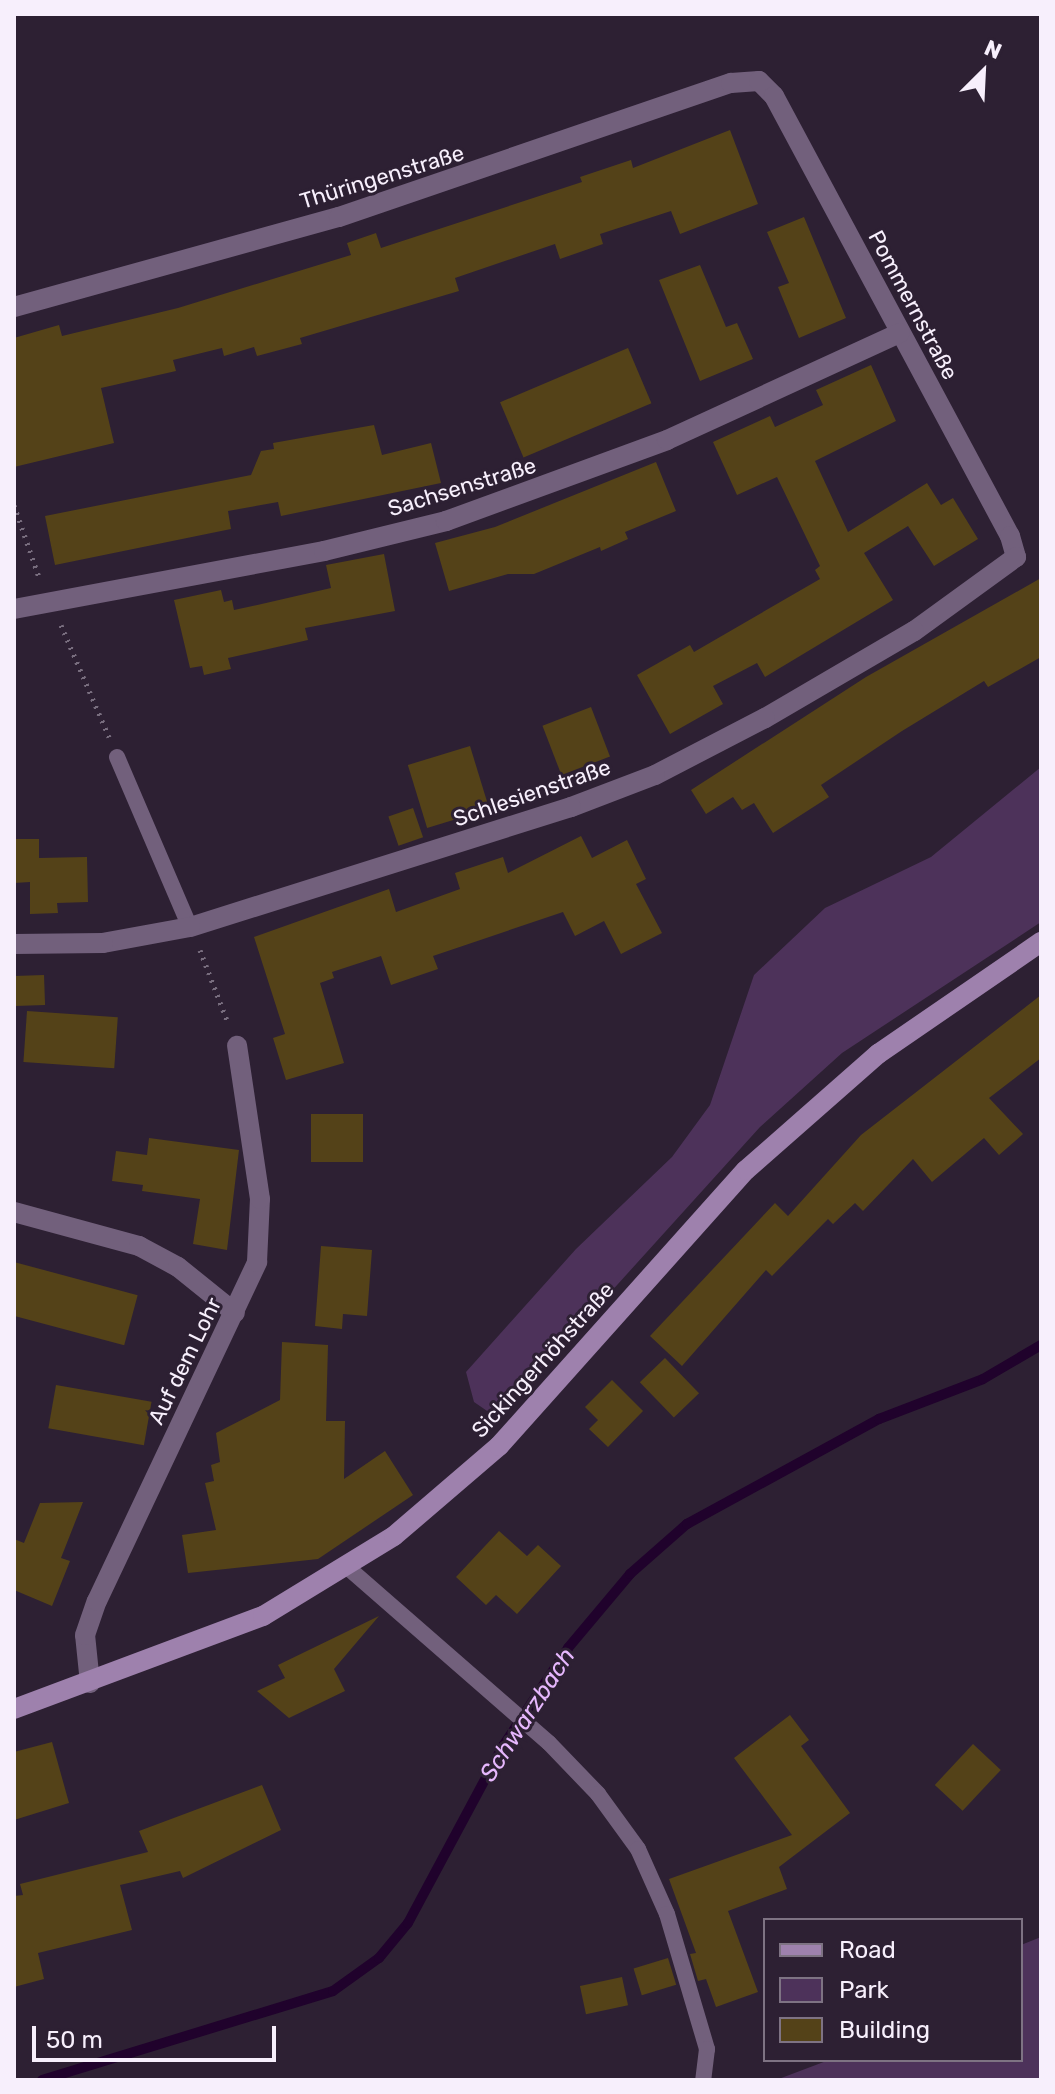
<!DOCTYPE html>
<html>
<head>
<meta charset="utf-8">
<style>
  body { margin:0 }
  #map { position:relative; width:1055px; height:2094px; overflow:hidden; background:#2d2033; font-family:Rubik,sans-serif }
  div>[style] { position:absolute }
  .green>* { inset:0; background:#4d325a }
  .stream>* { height:10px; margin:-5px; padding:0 5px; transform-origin:5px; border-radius:5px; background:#20022c }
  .building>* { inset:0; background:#544218; transform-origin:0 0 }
  .path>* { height:5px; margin-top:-2.5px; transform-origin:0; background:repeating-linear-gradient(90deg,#786d7e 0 2px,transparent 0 8px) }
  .lane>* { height:16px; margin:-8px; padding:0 8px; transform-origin:8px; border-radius:8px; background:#72607c }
  .street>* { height:20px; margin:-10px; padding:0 10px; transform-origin:10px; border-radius:10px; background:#72607c }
  .secondary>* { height:20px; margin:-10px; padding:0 10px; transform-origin:10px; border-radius:10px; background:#9e81ad }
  span { translate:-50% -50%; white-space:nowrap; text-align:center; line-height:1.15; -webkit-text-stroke:6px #2d2033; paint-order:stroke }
  .street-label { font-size:22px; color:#f7effc }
  .water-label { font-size:24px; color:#e6b7fd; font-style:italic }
  .frame { position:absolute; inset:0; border:16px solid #f7effc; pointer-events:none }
  .legend { position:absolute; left:763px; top:1918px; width:260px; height:144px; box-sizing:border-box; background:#2d2033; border:2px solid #7e7383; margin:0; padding:10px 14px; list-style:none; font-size:24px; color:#f7effc }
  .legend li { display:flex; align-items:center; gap:16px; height:40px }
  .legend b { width:40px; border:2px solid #7e7383 }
  .north { position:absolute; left:943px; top:32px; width:80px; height:80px; -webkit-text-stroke:6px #2d2033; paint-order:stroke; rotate:24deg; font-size:22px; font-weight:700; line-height:32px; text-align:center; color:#f7effc }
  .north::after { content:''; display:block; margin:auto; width:28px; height:36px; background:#f7effc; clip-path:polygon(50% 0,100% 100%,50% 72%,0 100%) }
  .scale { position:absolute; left:32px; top:2026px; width:244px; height:36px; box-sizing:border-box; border:4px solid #f7effc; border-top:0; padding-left:10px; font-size:24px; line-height:28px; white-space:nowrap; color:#f7effc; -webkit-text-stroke:6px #2d2033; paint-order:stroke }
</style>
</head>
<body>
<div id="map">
  <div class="green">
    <div style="clip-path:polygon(1041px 767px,1041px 922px,842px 1053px,760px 1127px,523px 1389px,493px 1415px,474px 1402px,466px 1372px,576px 1249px,672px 1157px,710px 1105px,754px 975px,825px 908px,931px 857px)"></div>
    <div style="clip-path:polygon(1041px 1937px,1041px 2080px,776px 2080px,829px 2060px,1021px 2060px,1021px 1945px)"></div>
  </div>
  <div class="stream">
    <div style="left:42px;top:2080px;width:304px;rotate:-17deg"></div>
    <div style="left:333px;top:1991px;width:57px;rotate:-35.7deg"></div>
    <div style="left:379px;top:1958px;width:45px;rotate:-50.4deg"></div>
    <div style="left:408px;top:1923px;width:201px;rotate:-61.8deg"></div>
    <div style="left:503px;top:1746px;width:118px;rotate:-56.4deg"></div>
    <div style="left:568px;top:1648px;width:97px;rotate:-50deg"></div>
    <div style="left:630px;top:1574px;width:76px;rotate:-41.3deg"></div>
    <div style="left:687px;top:1524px;width:219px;rotate:-28.7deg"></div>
    <div style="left:879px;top:1419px;width:111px;rotate:-21deg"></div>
    <div style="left:983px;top:1379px;width:67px;rotate:-30.4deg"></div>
  </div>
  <div class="building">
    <div style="clip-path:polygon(730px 130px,758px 204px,680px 234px,671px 211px,600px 234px,603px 244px,560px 259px,555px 244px,455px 278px,459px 291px,300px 338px,302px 344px,257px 356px,254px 347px,224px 356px,222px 348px,173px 360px,176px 371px,101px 388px,114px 443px,14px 467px,14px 338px,59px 325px,62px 336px,178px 308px,351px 255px,347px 243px,376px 233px,381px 248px,582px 182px,580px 177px,631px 160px,633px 168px)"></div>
    <div style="clip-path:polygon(804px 217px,846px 318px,799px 338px,778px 287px,789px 283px,767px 232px)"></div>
    <div style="clip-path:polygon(700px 265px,726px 327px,737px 323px,753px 359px,700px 381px,659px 280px)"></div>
    <div style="left:628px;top:348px;width:60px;height:139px;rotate:67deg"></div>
    <div style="clip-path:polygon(871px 365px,896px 421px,815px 461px,848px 532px,927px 483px,941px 505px,953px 498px,978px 539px,934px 566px,908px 526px,864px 553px,893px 600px,765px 677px,757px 663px,713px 686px,723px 704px,670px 734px,637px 675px,690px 645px,694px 652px,820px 579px,815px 570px,820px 566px,777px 477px,737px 495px,713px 442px,770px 416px,775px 427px,823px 405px,816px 390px)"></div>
    <div style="clip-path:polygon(374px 425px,382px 455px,431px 443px,441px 483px,281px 516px,278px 502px,228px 511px,231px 529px,55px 565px,45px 516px,251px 475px,261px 451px,274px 449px,273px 443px)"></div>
    <div style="clip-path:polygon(656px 462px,676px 511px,625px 532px,628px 539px,601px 551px,600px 547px,534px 574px,508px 574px,449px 591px,435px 543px,495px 527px)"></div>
    <div style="clip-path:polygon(384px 554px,395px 611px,305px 628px,308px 640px,228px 658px,231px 669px,204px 675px,202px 666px,190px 668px,174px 600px,221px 590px,224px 602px,232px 600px,234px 610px,266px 603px,331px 588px,326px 565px)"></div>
    <div style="clip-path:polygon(1041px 578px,1041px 657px,988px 687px,984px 681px,902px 731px,821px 785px,829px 797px,773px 833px,754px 803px,742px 810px,733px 797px,706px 814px,691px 790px,866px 677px)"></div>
    <div style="left:591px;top:707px;width:53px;height:52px;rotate:69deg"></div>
    <div style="left:470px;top:746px;width:66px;height:65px;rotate:73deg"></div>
    <div style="left:413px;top:808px;width:31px;height:26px;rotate:71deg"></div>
    <div style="clip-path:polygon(581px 836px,592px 858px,627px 840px,646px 879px,636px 884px,662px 933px,621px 954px,604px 921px,575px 936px,563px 912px,433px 956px,438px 969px,391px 985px,381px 956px,332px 972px,334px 978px,320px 983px,344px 1063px,286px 1080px,273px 1038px,285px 1034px,254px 937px,389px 889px,396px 912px,460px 889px,455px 873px,503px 857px,508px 873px)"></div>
    <div style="clip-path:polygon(14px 839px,39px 839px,39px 858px,87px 857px,88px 902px,57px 903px,58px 913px,30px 914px,30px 882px,14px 883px)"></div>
    <div style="left:44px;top:975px;width:30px;height:30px;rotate:88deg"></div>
    <div style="clip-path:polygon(1041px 995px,1041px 1058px,989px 1098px,1023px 1134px,999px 1155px,984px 1138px,932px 1182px,913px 1159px,863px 1211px,855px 1203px,833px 1224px,828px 1219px,772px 1276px,766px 1270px,682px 1366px,650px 1336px,775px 1203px,788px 1216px,861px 1135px)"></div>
    <div style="left:27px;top:1011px;width:91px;height:51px;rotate:4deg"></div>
    <div style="left:311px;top:1114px;width:52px;height:48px"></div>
    <div style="clip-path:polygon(149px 1138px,239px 1150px,227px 1250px,193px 1244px,200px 1199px,142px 1191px,143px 1185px,112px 1181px,116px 1151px,147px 1155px)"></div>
    <div style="clip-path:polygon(321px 1246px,372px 1250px,367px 1316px,343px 1314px,342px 1329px,315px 1326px)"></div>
    <div style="left:14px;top:1262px;width:128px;height:52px;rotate:15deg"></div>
    <div style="clip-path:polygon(282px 1342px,328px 1345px,326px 1421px,345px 1421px,344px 1479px,385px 1451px,413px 1495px,318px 1559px,188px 1573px,182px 1535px,216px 1530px,205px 1483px,214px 1481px,211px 1465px,220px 1462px,216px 1433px,280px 1400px)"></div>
    <div style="left:665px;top:1358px;width:49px;height:35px;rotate:46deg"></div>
    <div style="clip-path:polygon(612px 1380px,643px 1411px,608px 1447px,589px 1429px,598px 1420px,585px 1407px)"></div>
    <div style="left:56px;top:1385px;width:97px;height:44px;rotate:10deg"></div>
    <div style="clip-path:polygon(83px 1502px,61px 1558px,70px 1561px,52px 1606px,14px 1590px,14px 1539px,24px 1543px,40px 1503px)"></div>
    <div style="clip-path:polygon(499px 1531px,527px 1556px,538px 1545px,561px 1566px,517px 1614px,496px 1595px,486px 1605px,456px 1577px)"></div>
    <div style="clip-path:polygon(379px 1616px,334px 1669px,345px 1691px,289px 1718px,257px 1691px,285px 1678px,278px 1665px)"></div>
    <div style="clip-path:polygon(790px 1715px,809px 1740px,801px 1746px,850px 1813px,779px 1867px,787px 1889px,728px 1911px,758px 1992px,716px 2007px,706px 1979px,698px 1981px,690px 1954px,696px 1953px,669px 1879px,792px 1835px,734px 1758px)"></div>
    <div style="clip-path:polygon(52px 1742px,69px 1803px,14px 1820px,14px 1752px)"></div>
    <div style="left:973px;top:1744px;width:38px;height:56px;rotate:43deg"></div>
    <div style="clip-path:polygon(262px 1785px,281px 1830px,183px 1878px,180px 1871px,120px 1885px,132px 1930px,38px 1953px,44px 1979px,14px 1987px,14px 1896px,23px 1895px,20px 1884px,148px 1852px,139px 1831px)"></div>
    <div style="left:668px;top:1958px;width:28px;height:36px;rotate:73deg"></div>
    <div style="left:622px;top:1977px;width:29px;height:43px;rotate:78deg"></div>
  </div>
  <div class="path">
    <div style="left:14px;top:505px;width:79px;rotate:70.9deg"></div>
    <div style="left:61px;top:625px;width:122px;rotate:66.8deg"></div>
    <div style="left:200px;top:950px;width:78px;rotate:69deg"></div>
  </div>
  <div class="lane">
    <div style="left:117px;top:757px;width:185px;rotate:66.8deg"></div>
    <div style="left:346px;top:1566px;width:269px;rotate:41.1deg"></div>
    <div style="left:549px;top:1743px;width:71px;rotate:46.1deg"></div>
    <div style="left:598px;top:1794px;width:68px;rotate:54deg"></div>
    <div style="left:638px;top:1849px;width:71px;rotate:66deg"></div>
    <div style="left:667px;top:1914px;width:141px;rotate:73.5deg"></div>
    <div style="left:707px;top:2049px;width:31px;rotate:97deg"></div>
  </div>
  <div class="street">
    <div style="left:14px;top:307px;width:337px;rotate:-15.5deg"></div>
    <div style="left:339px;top:217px;width:414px;rotate:-18.9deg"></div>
    <div style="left:731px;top:83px;width:28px;rotate:-4deg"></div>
    <div style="left:759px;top:81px;width:21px;rotate:45deg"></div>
    <div style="left:774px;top:96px;width:499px;rotate:61.8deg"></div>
    <div style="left:1010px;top:536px;width:22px;rotate:74deg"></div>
    <div style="left:1016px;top:557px;width:126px;rotate:144deg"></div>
    <div style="left:914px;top:631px;width:173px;rotate:149.7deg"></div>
    <div style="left:765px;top:718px;width:124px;rotate:152.6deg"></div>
    <div style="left:655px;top:775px;width:90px;rotate:159.1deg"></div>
    <div style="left:571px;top:807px;width:399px;rotate:162.5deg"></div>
    <div style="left:190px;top:927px;width:88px;rotate:169.6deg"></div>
    <div style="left:103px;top:943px;width:89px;rotate:179.4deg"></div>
    <div style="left:14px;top:609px;width:315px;rotate:-10.6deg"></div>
    <div style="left:324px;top:551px;width:126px;rotate:-13.8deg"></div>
    <div style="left:446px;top:521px;width:235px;rotate:-20.1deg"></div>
    <div style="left:667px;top:440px;width:256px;rotate:-24.7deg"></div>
    <div style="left:14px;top:1212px;width:130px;rotate:15.2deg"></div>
    <div style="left:139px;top:1246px;width:44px;rotate:28.3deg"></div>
    <div style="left:178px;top:1267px;width:73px;rotate:38.9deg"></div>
    <div style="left:90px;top:1683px;width:48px;rotate:-95.9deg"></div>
    <div style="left:85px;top:1635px;width:36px;rotate:-71deg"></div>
    <div style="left:97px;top:1601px;width:375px;rotate:-64.7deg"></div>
    <div style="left:257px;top:1262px;width:63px;rotate:-87.3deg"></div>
    <div style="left:260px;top:1199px;width:155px;rotate:-98.5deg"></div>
  </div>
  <div class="secondary">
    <div style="left:14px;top:1709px;width:266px;rotate:-20.5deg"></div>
    <div style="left:263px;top:1616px;width:153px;rotate:-31.4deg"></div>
    <div style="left:394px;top:1536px;width:138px;rotate:-40.6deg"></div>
    <div style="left:499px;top:1446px;width:370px;rotate:-48.2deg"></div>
    <div style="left:746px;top:1170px;width:176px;rotate:-41.3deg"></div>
    <div style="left:878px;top:1054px;width:198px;rotate:-34.5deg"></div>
  </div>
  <div class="street-label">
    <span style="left:382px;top:177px;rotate:-17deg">Thüringenstraße</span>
    <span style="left:913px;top:305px;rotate:62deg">Pommernstraße</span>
    <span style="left:462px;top:487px;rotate:-17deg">Sachsenstraße</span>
    <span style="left:532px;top:793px;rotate:-19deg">Schlesienstraße</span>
    <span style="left:543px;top:1360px;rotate:-48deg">Sickingerhöhstraße</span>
    <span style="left:185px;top:1361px;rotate:-64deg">Auf dem Lohr</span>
  </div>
  <div class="water-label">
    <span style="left:528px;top:1715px;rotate:-57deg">Schwarzbach</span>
  </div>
  <div class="frame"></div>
  <ul class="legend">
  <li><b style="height:10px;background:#9e81ad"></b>Road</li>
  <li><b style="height:22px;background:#4d325a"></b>Park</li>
  <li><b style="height:22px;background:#544218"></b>Building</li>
  </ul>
  <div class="north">N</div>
  <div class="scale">50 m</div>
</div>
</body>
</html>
